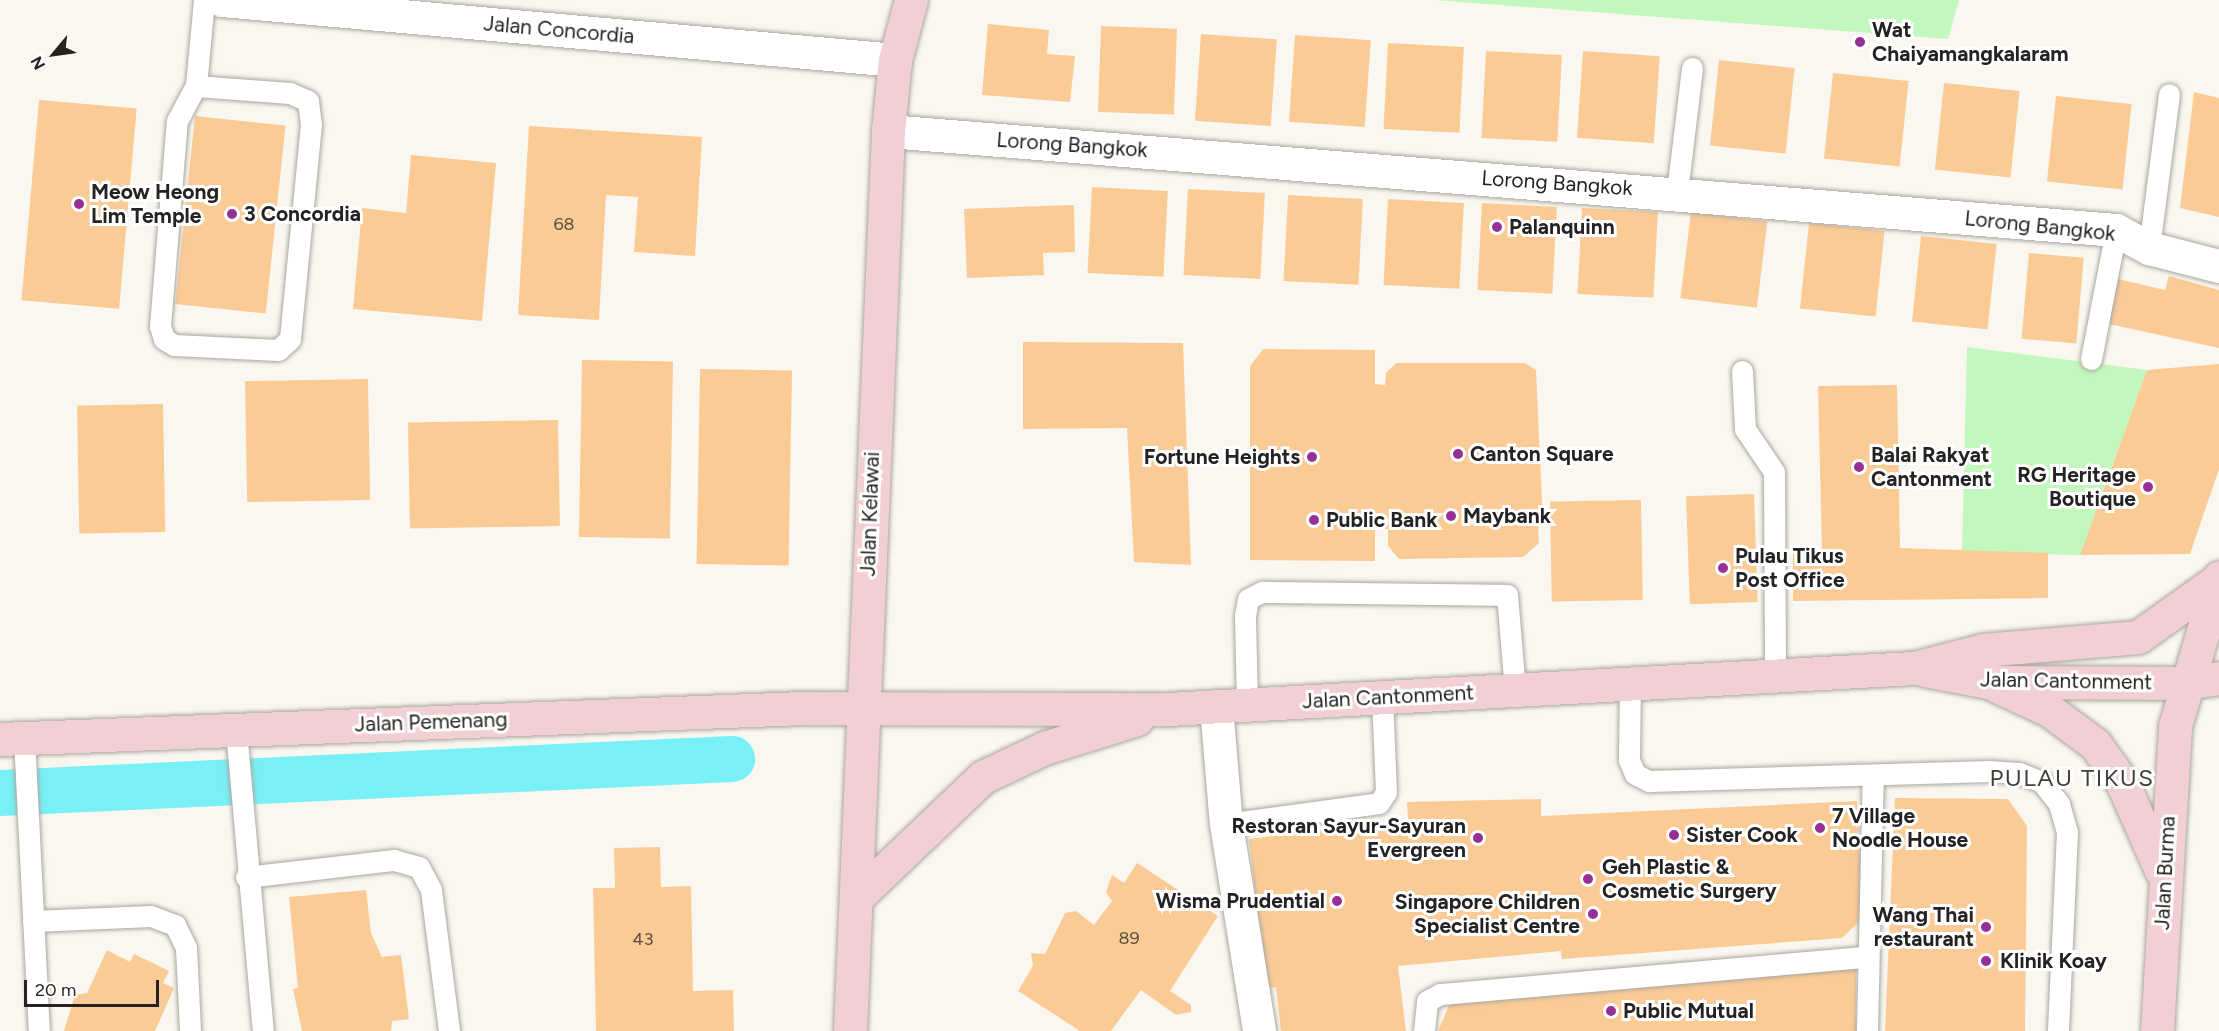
<!DOCTYPE html>
<html>
<head>
<meta charset="utf-8">
<style>
  body { margin:0 }
  #map { position:relative; width:2219px; height:1031px; overflow:hidden; background:#f9f7ef; font-family:Figtree,sans-serif }
  div>[style] { position:absolute }
  .green>* { inset:0; background:#c2f8bd }
  .canal>* { height:46px; margin:-23px; padding:0 23px; transform-origin:23px; border-radius:23px; background:#78f0f6 }
  .building>* { inset:0; background:#fbcb96; transform-origin:0 0 }
  .roads { filter:drop-shadow(0 0 2px #a9a7a0) drop-shadow(0 0 2px #a9a7a0) }
  .service>* { height:21px; margin:-10.5px; padding:0 10.5px; transform-origin:10.5px; border-radius:10.5px; background:#fff }
  .minor>* { height:33px; margin:-16.5px; padding:0 16.5px; transform-origin:16.5px; border-radius:16.5px; background:#fff }
  .secondary>* { height:33px; margin:-16.5px; padding:0 16.5px; transform-origin:16.5px; border-radius:16.5px; background:#f2ced5 }
  .dots>* { width:16px; height:16px; translate:-50% -50%; box-sizing:border-box; border:3px solid #fff; border-radius:50% }
  span { translate:-50% -50%; white-space:nowrap; text-align:center; line-height:1.15; -webkit-text-stroke:6px #fff; paint-order:stroke }
  .number-label { font-size:18px; color:#5a4d3e }
  .number-label span { -webkit-text-stroke-width:0 }
  .street-label { font-size:21px; color:#242321 }
  .poi-label { font-size:21px; color:#242321; font-weight:700 }
  .left { translate:0 -50%; text-align:left }
  .right { translate:-100% -50%; text-align:right }
  .quarter-label { font-size:24px; color:#413f39; letter-spacing:1.5px }
  .north { position:absolute; left:24px; top:24px; width:60px; height:60px; -webkit-text-stroke:4px #fff; paint-order:stroke; rotate:241deg; font-size:16px; font-weight:700; line-height:24px; text-align:center; color:#242321 }
  .north::after { content:''; display:block; margin:auto; width:21px; height:27px; background:#242321; clip-path:polygon(50% 0,100% 100%,50% 72%,0 100%) }
  .scale { position:absolute; left:24px; top:980px; width:135px; height:27px; box-sizing:border-box; border:3px solid #242321; border-top:0; padding-left:8px; font-size:18px; line-height:21px; white-space:nowrap; color:#242321; -webkit-text-stroke:4px #fff; paint-order:stroke }
</style>
</head>
<body>
<div id="map">
  <div class="green">
    <div style="clip-path:polygon(1435px 0,1959px 0,1948px 39px)"></div>
    <div style="clip-path:polygon(1967px 347px,2147px 370px,2080px 555px,1962px 552px)"></div>
  </div>
  <div class="canal">
    <div style="left:0;top:793px;width:733px;rotate:-2.66deg"></div>
  </div>
  <div class="building">
    <div style="clip-path:polygon(988px 24px,1049px 30px,1047px 54px,1075px 56px,1070px 102px,982px 95px)"></div>
    <div style="left:1101px;top:26px;width:76px;height:86px;rotate:2deg"></div>
    <div style="left:1201px;top:34px;width:76px;height:87px;rotate:4deg"></div>
    <div style="left:1295px;top:35px;width:76px;height:87px;rotate:4deg"></div>
    <div style="left:1388px;top:43px;width:76px;height:86px;rotate:3deg"></div>
    <div style="left:1486px;top:51px;width:76px;height:87px;rotate:3deg"></div>
    <div style="left:1583px;top:51px;width:77px;height:87px;rotate:4deg"></div>
    <div style="left:1719px;top:60px;width:76px;height:86px;rotate:6deg"></div>
    <div style="left:1833px;top:73px;width:76px;height:86px;rotate:6deg"></div>
    <div style="left:1944px;top:83px;width:76px;height:87px;rotate:6deg"></div>
    <div style="clip-path:polygon(2194px 92px,2219px 98px,2219px 217px,2180px 208px)"></div>
    <div style="left:2056px;top:96px;width:76px;height:86px;rotate:6deg"></div>
    <div style="left:39px;top:100px;width:98px;height:201px;rotate:5deg"></div>
    <div style="left:195px;top:116px;width:91px;height:189px;rotate:6deg"></div>
    <div style="clip-path:polygon(529px 126px,702px 137px,695px 256px,634px 252px,638px 197px,606px 195px,599px 320px,518px 315px)"></div>
    <div style="clip-path:polygon(411px 155px,496px 163px,482px 321px,353px 309px,362px 208px,406px 213px)"></div>
    <div style="left:1092px;top:187px;width:76px;height:86px;rotate:3deg"></div>
    <div style="left:1188px;top:189px;width:77px;height:86px;rotate:3deg"></div>
    <div style="left:1288px;top:195px;width:75px;height:86px;rotate:3deg"></div>
    <div style="left:1388px;top:199px;width:76px;height:86px;rotate:3deg"></div>
    <div style="left:1482px;top:203px;width:75px;height:87px;rotate:3deg"></div>
    <div style="clip-path:polygon(1074px 205px,1075px 252px,1043px 253px,1044px 275px,967px 278px,964px 209px)"></div>
    <div style="left:1582px;top:208px;width:76px;height:86px;rotate:3deg"></div>
    <div style="left:1691px;top:212px;width:77px;height:87px;rotate:7deg"></div>
    <div style="left:1809px;top:223px;width:76px;height:86px;rotate:6deg"></div>
    <div style="left:1921px;top:236px;width:76px;height:86px;rotate:6deg"></div>
    <div style="left:2029px;top:253px;width:55px;height:86px;rotate:5deg"></div>
    <div style="clip-path:polygon(2169px 276px,2219px 290px,2219px 348px,2109px 324px,2118px 279px,2165px 290px)"></div>
    <div style="clip-path:polygon(1023px 342px,1183px 343px,1191px 565px,1134px 562px,1127px 428px,1023px 429px)"></div>
    <div style="clip-path:polygon(1263px 349px,1375px 350px,1375px 384px,1385px 385px,1386px 373px,1396px 363px,1525px 363px,1536px 370px,1543px 523px,1538px 524px,1539px 543px,1523px 557px,1399px 559px,1388px 546px,1388px 529px,1375px 529px,1375px 561px,1250px 560px,1250px 366px)"></div>
    <div style="left:582px;top:360px;width:91px;height:177px;rotate:1deg"></div>
    <div style="clip-path:polygon(2219px 364px,2219px 469px,2190px 554px,2080px 555px,2147px 370px)"></div>
    <div style="left:700px;top:369px;width:92px;height:195px;rotate:1deg"></div>
    <div style="left:368px;top:379px;width:121px;height:123px;rotate:89deg"></div>
    <div style="clip-path:polygon(1897px 385px,1900px 548px,2048px 553px,2048px 598px,1793px 601px,1793px 552px,1822px 552px,1818px 386px)"></div>
    <div style="left:163px;top:404px;width:128px;height:86px;rotate:89deg"></div>
    <div style="left:558px;top:420px;width:106px;height:150px;rotate:89deg"></div>
    <div style="left:1754px;top:494px;width:108px;height:68px;rotate:88deg"></div>
    <div style="left:1641px;top:500px;width:100px;height:91px;rotate:89deg"></div>
    <div style="clip-path:polygon(1895px 798px,2008px 799px,2027px 826px,2025px 1031px,1885px 1031px)"></div>
    <div style="clip-path:polygon(1541px 799px,1541px 816px,1857px 801px,1863px 918px,1842px 938px,1562px 959px,1561px 951px,1398px 966px,1406px 1031px,1281px 1031px,1276px 987px,1266px 988px,1249px 839px,1408px 820px,1407px 802px)"></div>
    <div style="clip-path:polygon(660px 847px,661px 887px,691px 886px,693px 991px,733px 990px,734px 1031px,596px 1031px,593px 888px,615px 888px,614px 848px)"></div>
    <div style="clip-path:polygon(1137px 863px,1218px 916px,1170px 991px,1191px 1005px,1191px 1012px,1176px 1015px,1141px 990px,1111px 1031px,1080px 1031px,1018px 991px,1033px 966px,1031px 953px,1045px 954px,1065px 913px,1076px 911px,1094px 925px,1112px 901px,1106px 892px,1112px 875px,1124px 883px)"></div>
    <div style="clip-path:polygon(366px 890px,371px 933px,382px 957px,401px 955px,409px 1019px,392px 1021px,391px 1031px,302px 1031px,293px 989px,298px 988px,289px 897px)"></div>
    <div style="clip-path:polygon(107px 950px,130px 962px,134px 954px,169px 971px,163px 983px,174px 988px,155px 1031px,64px 1031px,75px 995px,87px 993px)"></div>
    <div style="clip-path:polygon(1856px 967px,1856px 1031px,1438px 1031px,1451px 1001px)"></div>
  </div>
  <div class="roads">
    <div class="service">
      <div style="left:196px;top:86px;width:94px;rotate:4.3deg"></div>
      <div style="left:290px;top:93px;width:20px;rotate:24deg"></div>
      <div style="left:308px;top:101px;width:23px;rotate:83deg"></div>
      <div style="left:311px;top:124px;width:216px;rotate:95.6deg"></div>
      <div style="left:290px;top:339px;width:16px;rotate:137deg"></div>
      <div style="left:278px;top:350px;width:104px;rotate:-177.2deg"></div>
      <div style="left:174px;top:345px;width:12px;rotate:-149deg"></div>
      <div style="left:164px;top:339px;width:14px;rotate:-107deg"></div>
      <div style="left:160px;top:326px;width:206px;rotate:-85.3deg"></div>
      <div style="left:177px;top:121px;width:40px;rotate:-62deg"></div>
      <div style="left:196px;top:86px;width:86px;rotate:-84.7deg"></div>
      <div style="left:1677px;top:192px;width:125px;rotate:-83.1deg"></div>
      <div style="left:2149px;top:248px;width:155px;rotate:-82.6deg"></div>
      <div style="left:2091px;top:359px;width:131px;rotate:-79deg"></div>
      <div style="left:1742px;top:371px;width:58px;rotate:87deg"></div>
      <div style="left:1745px;top:429px;width:52px;rotate:56deg"></div>
      <div style="left:1774px;top:472px;width:204px;rotate:89.7deg"></div>
      <div style="left:1630px;top:684px;width:76px;rotate:90.8deg"></div>
      <div style="left:1629px;top:760px;width:15px;rotate:67deg"></div>
      <div style="left:1635px;top:774px;width:16px;rotate:27deg"></div>
      <div style="left:1649px;top:781px;width:340px;rotate:-1.7deg"></div>
      <div style="left:1989px;top:771px;width:30px;rotate:4deg"></div>
      <div style="left:2019px;top:773px;width:25px;rotate:21deg"></div>
      <div style="left:2042px;top:782px;width:28px;rotate:52deg"></div>
      <div style="left:2059px;top:804px;width:29px;rotate:74deg"></div>
      <div style="left:2067px;top:832px;width:199px;rotate:92.6deg"></div>
      <div style="left:1247px;top:705px;width:89px;rotate:-91.3deg"></div>
      <div style="left:1245px;top:616px;width:17px;rotate:-80deg"></div>
      <div style="left:1248px;top:599px;width:16px;rotate:-27deg"></div>
      <div style="left:1262px;top:592px;width:245px;rotate:0.7deg"></div>
      <div style="left:1507px;top:595px;width:95px;rotate:85.2deg"></div>
      <div style="left:236px;top:730px;width:302px;rotate:84.9deg"></div>
      <div style="left:24px;top:738px;width:293px;rotate:87.1deg"></div>
      <div style="left:1226px;top:824px;width:154px;rotate:-7.8deg"></div>
      <div style="left:1379px;top:803px;width:13px;rotate:-58deg"></div>
      <div style="left:1386px;top:792px;width:94px;rotate:-92.4deg"></div>
      <div style="left:246px;top:877px;width:149px;rotate:-6.6deg"></div>
      <div style="left:394px;top:860px;width:26px;rotate:16deg"></div>
      <div style="left:419px;top:867px;width:26px;rotate:62deg"></div>
      <div style="left:431px;top:890px;width:142px;rotate:82.7deg"></div>
      <div style="left:33px;top:921px;width:118px;rotate:-2.4deg"></div>
      <div style="left:151px;top:916px;width:26px;rotate:21deg"></div>
      <div style="left:175px;top:925px;width:25px;rotate:64deg"></div>
      <div style="left:186px;top:948px;width:83px;rotate:87.2deg"></div>
      <div style="left:1424px;top:1031px;width:30px;rotate:-84deg"></div>
      <div style="left:1427px;top:1001px;width:15px;rotate:-28deg"></div>
      <div style="left:1440px;top:994px;width:429px;rotate:-5deg"></div>
      <div style="left:1867px;top:1031px;width:256px;rotate:-88.7deg"></div>
    </div>
    <div class="minor">
      <div style="left:222px;top:0;width:676px;rotate:5.09deg"></div>
      <div style="left:888px;top:131px;width:1232px;rotate:4.61deg"></div>
      <div style="left:2116px;top:230px;width:38px;rotate:29deg"></div>
      <div style="left:2149px;top:248px;width:72px;rotate:14.4deg"></div>
      <div style="left:1216px;top:706px;width:118px;rotate:85.2deg"></div>
      <div style="left:1226px;top:824px;width:210px;rotate:80.9deg"></div>
    </div>
    <div class="secondary">
      <div style="left:1925px;top:670px;width:64px;rotate:10.8deg"></div>
      <div style="left:1988px;top:682px;width:196px;rotate:0.3deg"></div>
      <div style="left:2184px;top:683px;width:35px;rotate:-8deg"></div>
      <div style="left:1997px;top:686px;width:57px;rotate:24.8deg"></div>
      <div style="left:2049px;top:710px;width:57px;rotate:36.5deg"></div>
      <div style="left:2095px;top:744px;width:47px;rotate:54.6deg"></div>
      <div style="left:2122px;top:782px;width:96px;rotate:66.1deg"></div>
      <div style="left:0;top:739px;width:805px;rotate:-2.21deg"></div>
      <div style="left:804px;top:708px;width:364px;rotate:0.2deg"></div>
      <div style="left:1168px;top:709px;width:747px;rotate:-3.15deg"></div>
      <div style="left:1914px;top:668px;width:71px;rotate:-14.6deg"></div>
      <div style="left:1983px;top:650px;width:156px;rotate:-4.8deg"></div>
      <div style="left:2138px;top:637px;width:98px;rotate:-35.5deg"></div>
      <div style="left:860px;top:894px;width:170px;rotate:-43.6deg"></div>
      <div style="left:983px;top:777px;width:68px;rotate:-25.4deg"></div>
      <div style="left:1044px;top:748px;width:97px;rotate:-17.3deg"></div>
      <div style="left:850px;top:1031px;width:901px;rotate:-87.58deg"></div>
      <div style="left:888px;top:131px;width:71px;rotate:-84.4deg"></div>
      <div style="left:895px;top:60px;width:62px;rotate:-75.1deg"></div>
      <div style="left:2157px;top:1031px;width:306px;rotate:-86.6deg"></div>
      <div style="left:2175px;top:726px;width:155px;rotate:-73.5deg"></div>
    </div>
  </div>
  <div class="dots">
    <div style="left:1860px;top:42px;background:#963095"></div>
    <div style="left:79px;top:204px;background:#963095"></div>
    <div style="left:232px;top:214px;background:#963095"></div>
    <div style="left:1497px;top:227px;background:#963095"></div>
    <div style="left:1458px;top:454px;background:#963095"></div>
    <div style="left:1312px;top:457px;background:#963095"></div>
    <div style="left:1859px;top:467px;background:#963095"></div>
    <div style="left:2148px;top:487px;background:#963095"></div>
    <div style="left:1451px;top:516px;background:#963095"></div>
    <div style="left:1314px;top:520px;background:#963095"></div>
    <div style="left:1723px;top:568px;background:#963095"></div>
    <div style="left:1820px;top:828px;background:#963095"></div>
    <div style="left:1674px;top:835px;background:#963095"></div>
    <div style="left:1478px;top:838px;background:#963095"></div>
    <div style="left:1588px;top:879px;background:#963095"></div>
    <div style="left:1337px;top:901px;background:#963095"></div>
    <div style="left:1593px;top:914px;background:#963095"></div>
    <div style="left:1986px;top:927px;background:#963095"></div>
    <div style="left:1986px;top:961px;background:#963095"></div>
    <div style="left:1611px;top:1011px;background:#963095"></div>
  </div>
  <div class="number-label">
    <span style="left:564px;top:224px">68</span>
    <span style="left:1129px;top:938px">89</span>
    <span style="left:643px;top:939px">43</span>
  </div>
  <div class="street-label">
    <span style="left:559px;top:30px;rotate:5deg">Jalan Concordia</span>
    <span style="left:1072px;top:145px;rotate:4deg">Lorong Bangkok</span>
    <span style="left:1557px;top:183px;rotate:4deg">Lorong Bangkok</span>
    <span style="left:2040px;top:226px;rotate:6deg">Lorong Bangkok</span>
    <span style="left:870px;top:514px;rotate:-88deg">Jalan Kelawai</span>
    <span style="left:2066px;top:681px;rotate:1deg">Jalan Cantonment</span>
    <span style="left:1388px;top:697px;rotate:-3deg">Jalan Cantonment</span>
    <span style="left:431px;top:722px;rotate:-2deg">Jalan Pemenang</span>
    <span style="left:2165px;top:873px;rotate:-87deg">Jalan Burma</span>
  </div>
  <div class="poi-label">
    <span class="left" style="left:1872px;top:42px">Wat<br>Chaiyamangkalaram</span>
    <span class="left" style="left:91px;top:204px">Meow Heong<br>Lim Temple</span>
    <span class="left" style="left:244px;top:214px">3 Concordia</span>
    <span class="left" style="left:1509px;top:227px">Palanquinn</span>
    <span class="left" style="left:1470px;top:454px">Canton Square</span>
    <span class="left" style="left:1871px;top:467px">Balai Rakyat<br>Cantonment</span>
    <span class="right" style="left:1300px;top:457px">Fortune Heights</span>
    <span class="right" style="left:2136px;top:487px">RG Heritage<br>Boutique</span>
    <span class="left" style="left:1463px;top:516px">Maybank</span>
    <span class="left" style="left:1326px;top:520px">Public Bank</span>
    <span class="left" style="left:1735px;top:568px">Pulau Tikus<br>Post Office</span>
    <span class="left" style="left:1832px;top:828px">7 Village<br>Noodle House</span>
    <span class="right" style="left:1466px;top:838px">Restoran Sayur-Sayuran<br>Evergreen</span>
    <span class="left" style="left:1686px;top:835px">Sister Cook</span>
    <span class="left" style="left:1602px;top:879px">Geh Plastic &amp;<br>Cosmetic Surgery</span>
    <span class="right" style="left:1325px;top:901px">Wisma Prudential</span>
    <span class="right" style="left:1580px;top:914px">Singapore Children<br>Specialist Centre</span>
    <span class="right" style="left:1974px;top:927px">Wang Thai<br>restaurant</span>
    <span class="left" style="left:2000px;top:961px">Klinik Koay</span>
    <span class="left" style="left:1623px;top:1011px">Public Mutual</span>
  </div>
  <div class="quarter-label">
    <span style="left:2072px;top:778px">PULAU TIKUS</span>
  </div>
  <div class="north">N</div>
  <div class="scale">20 m</div>
</div>
</body>
</html>
